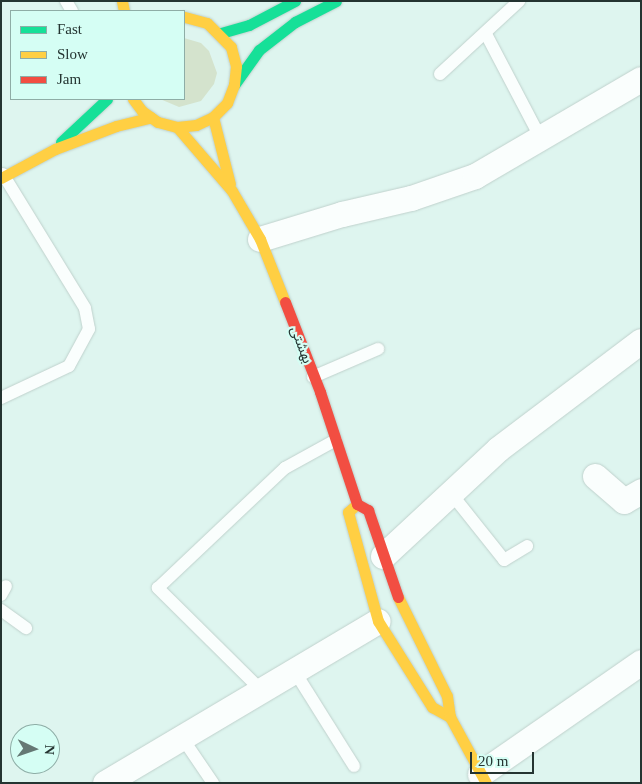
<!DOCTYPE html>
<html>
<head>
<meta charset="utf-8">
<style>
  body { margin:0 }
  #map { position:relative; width:642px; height:784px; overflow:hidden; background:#def5ef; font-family:"Times New Roman","Noto Sans Arabic",serif }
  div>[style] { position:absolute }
  .green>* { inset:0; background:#d4e3cd }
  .roads { filter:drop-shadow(0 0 1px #bfd1cc) drop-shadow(0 0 1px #bfd1cc) }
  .lane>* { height:12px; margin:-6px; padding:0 6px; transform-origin:6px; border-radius:6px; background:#fafefd }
  .street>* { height:25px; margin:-12.5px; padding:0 12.5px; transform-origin:12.5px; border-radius:12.5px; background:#fafefd }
  .fast>* { height:11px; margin:-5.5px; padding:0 5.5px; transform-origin:5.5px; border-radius:5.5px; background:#16e098 }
  .slow>* { height:11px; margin:-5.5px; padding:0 5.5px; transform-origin:5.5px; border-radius:5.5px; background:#ffcf43 }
  .jam>* { height:11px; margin:-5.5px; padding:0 5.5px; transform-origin:5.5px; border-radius:5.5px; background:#f24e42 }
  span { translate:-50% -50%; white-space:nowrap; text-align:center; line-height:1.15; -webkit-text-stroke:4.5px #d5fef4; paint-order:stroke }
  .street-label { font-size:14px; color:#243431 }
  .frame { position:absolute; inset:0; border:2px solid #243431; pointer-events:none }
  .legend { position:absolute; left:10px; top:10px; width:175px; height:90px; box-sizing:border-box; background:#d5fef4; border:1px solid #8eada6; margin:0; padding:6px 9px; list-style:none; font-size:15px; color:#243431 }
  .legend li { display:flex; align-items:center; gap:10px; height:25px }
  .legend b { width:25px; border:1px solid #8eada6 }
  .north { position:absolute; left:10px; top:724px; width:50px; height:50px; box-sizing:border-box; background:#d5fef4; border:1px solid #8eada6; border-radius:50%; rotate:93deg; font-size:14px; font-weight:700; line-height:20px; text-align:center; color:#243431 }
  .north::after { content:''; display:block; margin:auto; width:18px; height:22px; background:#657874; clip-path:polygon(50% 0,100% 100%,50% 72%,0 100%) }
  .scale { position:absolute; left:470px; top:752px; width:64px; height:22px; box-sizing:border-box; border:2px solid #243431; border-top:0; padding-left:6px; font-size:15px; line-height:18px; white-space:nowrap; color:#243431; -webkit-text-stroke:4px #d5fef4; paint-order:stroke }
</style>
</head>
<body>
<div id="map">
  <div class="green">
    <div style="clip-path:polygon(184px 38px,201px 43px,209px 51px,217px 73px,214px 84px,201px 101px,179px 107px,160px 99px,184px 99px)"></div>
  </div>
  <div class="roads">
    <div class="lane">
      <div style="left:66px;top:1px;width:12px;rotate:59deg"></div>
      <div style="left:486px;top:34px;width:116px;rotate:62.3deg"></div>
      <div style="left:440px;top:74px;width:108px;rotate:-42.7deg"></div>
      <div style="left:313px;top:377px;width:71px;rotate:-23.3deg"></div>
      <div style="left:1px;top:398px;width:75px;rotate:-25.2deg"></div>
      <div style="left:69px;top:366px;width:42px;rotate:-61.6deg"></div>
      <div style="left:89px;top:329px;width:21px;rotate:-101deg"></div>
      <div style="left:85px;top:308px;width:157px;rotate:-121.5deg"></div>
      <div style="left:450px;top:492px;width:87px;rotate:51.5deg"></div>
      <div style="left:504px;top:560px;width:27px;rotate:-31deg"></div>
      <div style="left:1px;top:595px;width:10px;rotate:-61deg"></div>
      <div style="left:1px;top:610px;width:31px;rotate:36deg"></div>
      <div style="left:295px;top:672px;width:111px;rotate:57.9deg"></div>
      <div style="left:260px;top:689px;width:144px;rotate:-135.3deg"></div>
      <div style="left:158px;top:588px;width:175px;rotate:-43.4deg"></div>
      <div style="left:285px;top:468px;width:58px;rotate:-28.8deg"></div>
      <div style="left:181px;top:736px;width:57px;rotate:55.8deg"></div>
    </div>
    <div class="street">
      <div style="left:260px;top:239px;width:86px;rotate:-17deg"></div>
      <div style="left:342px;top:214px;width:71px;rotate:-13.1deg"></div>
      <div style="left:411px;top:198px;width:68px;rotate:-19deg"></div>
      <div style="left:475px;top:176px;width:192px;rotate:-30.3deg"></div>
      <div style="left:595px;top:476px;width:38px;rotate:41deg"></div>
      <div style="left:624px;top:501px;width:20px;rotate:-30deg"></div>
      <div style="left:383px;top:556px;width:157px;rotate:-42.9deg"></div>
      <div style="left:498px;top:449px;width:179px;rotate:-37.1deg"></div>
      <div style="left:480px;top:774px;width:196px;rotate:-34.8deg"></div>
      <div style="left:105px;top:783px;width:317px;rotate:-30.7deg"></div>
    </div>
    <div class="fast">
      <div style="left:221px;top:33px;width:29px;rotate:-16deg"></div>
      <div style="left:249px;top:25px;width:52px;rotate:-27.6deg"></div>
      <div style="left:234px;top:85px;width:43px;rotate:-54.5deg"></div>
      <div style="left:259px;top:50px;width:46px;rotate:-37.9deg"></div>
      <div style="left:295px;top:22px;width:46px;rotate:-27.1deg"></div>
      <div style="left:61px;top:142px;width:63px;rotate:-43.1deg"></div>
    </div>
    <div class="slow">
      <div style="left:122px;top:1px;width:10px;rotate:79deg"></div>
      <div style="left:133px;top:99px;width:15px;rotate:53deg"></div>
      <div style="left:142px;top:111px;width:19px;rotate:35deg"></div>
      <div style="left:158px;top:122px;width:20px;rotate:15deg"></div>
      <div style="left:177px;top:127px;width:19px;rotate:-6deg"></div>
      <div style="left:196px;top:125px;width:19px;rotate:-25deg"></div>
      <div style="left:213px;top:117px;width:20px;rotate:-45deg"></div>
      <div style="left:227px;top:103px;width:19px;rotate:-69deg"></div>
      <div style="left:234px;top:85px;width:19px;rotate:-84deg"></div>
      <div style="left:236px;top:66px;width:20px;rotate:-105deg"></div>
      <div style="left:231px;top:47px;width:34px;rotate:-135deg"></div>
      <div style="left:207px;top:23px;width:24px;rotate:-165deg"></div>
      <div style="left:213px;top:117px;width:69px;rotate:75.8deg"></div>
      <div style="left:177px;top:127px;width:84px;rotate:49.3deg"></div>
      <div style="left:232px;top:191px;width:56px;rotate:59.7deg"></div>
      <div style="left:260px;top:239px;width:68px;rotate:68.4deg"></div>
      <div style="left:1px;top:178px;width:61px;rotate:-28.2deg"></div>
      <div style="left:55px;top:149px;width:65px;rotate:-20.7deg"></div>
      <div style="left:116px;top:126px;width:36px;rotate:-14deg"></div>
      <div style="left:357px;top:504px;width:12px;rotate:138deg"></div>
      <div style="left:348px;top:512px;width:113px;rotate:74.6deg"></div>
      <div style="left:378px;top:621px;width:102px;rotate:57.9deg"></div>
      <div style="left:432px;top:707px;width:21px;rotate:29deg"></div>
      <div style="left:398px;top:597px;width:110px;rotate:63.7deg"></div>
      <div style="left:447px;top:696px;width:21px;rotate:82deg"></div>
      <div style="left:450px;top:717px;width:75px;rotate:61.4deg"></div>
    </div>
    <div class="jam">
      <div style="left:285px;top:302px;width:97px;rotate:68.7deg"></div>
      <div style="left:320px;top:392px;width:118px;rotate:71.7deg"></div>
      <div style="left:357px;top:504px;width:13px;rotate:29deg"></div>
      <div style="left:368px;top:510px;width:92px;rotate:71deg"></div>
    </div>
  </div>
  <div class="street-label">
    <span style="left:301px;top:345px;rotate:69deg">بهشتی</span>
  </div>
  <div class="frame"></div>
  <ul class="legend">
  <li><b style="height:6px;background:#16e098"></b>Fast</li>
  <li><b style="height:6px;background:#ffcf43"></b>Slow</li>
  <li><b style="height:6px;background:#f24e42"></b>Jam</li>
  </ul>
  <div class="north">N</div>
  <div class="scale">20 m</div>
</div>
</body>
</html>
